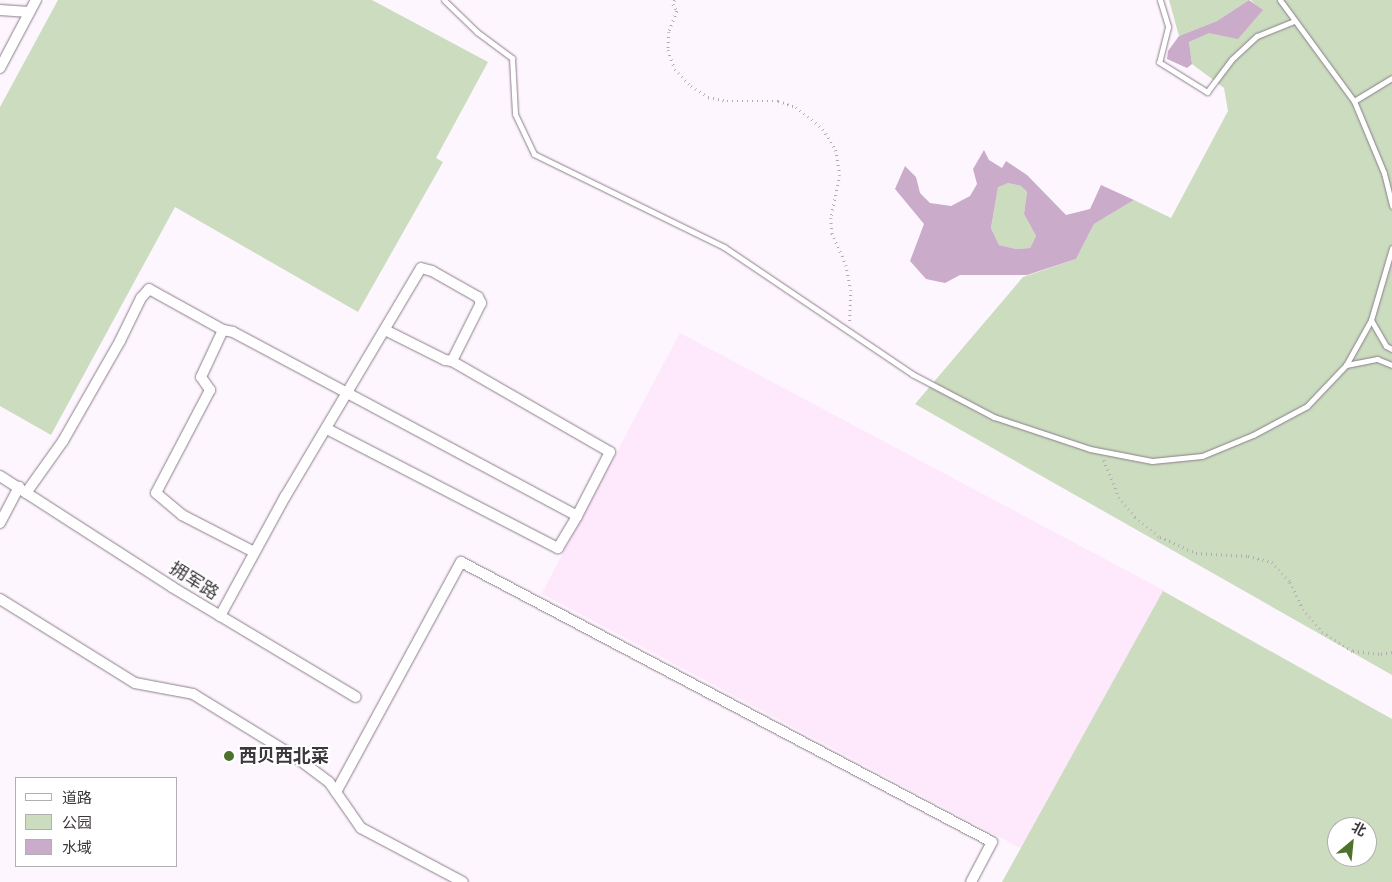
<!DOCTYPE html>
<html>
<head>
<meta charset="utf-8">
<style>
  body { margin:0 }
  #map { position:relative; width:1392px; height:882px; overflow:hidden; background:#fef6fe; font-family:"Nunito Sans","Noto Sans SC",sans-serif }
  div>[style] { position:absolute }
  .built>* { inset:0; background:#fde8fc; transform-origin:0 0 }
  .green>* { inset:0; background:#cbdcbf }
  .water>* { inset:0; background:#caabc9 }
  .path>* { height:2.5px; margin-top:-1.25px; transform-origin:0; background:repeating-linear-gradient(90deg,#b1aab1 0 1px,transparent 0 5px) }
  .roads { filter:drop-shadow(0 0 1px #8a7e8a) drop-shadow(0 0 1px #8a7e8a) }
  .service>* { height:5px; margin:-2.5px; padding:0 2.5px; transform-origin:2.5px; border-radius:2.5px; background:#fff }
  .minor>* { height:10px; margin:-5px; padding:0 5px; transform-origin:5px; border-radius:5px; background:#fff }
  .dots>* { width:14px; height:14px; translate:-50% -50%; box-sizing:border-box; border:2px solid #fff; border-radius:50% }
  span { translate:-50% -50%; white-space:nowrap; text-align:center; line-height:1.15; -webkit-text-stroke:4px #fff; paint-order:stroke }
  .street-label { font-size:18px; color:#3d383d }
  .poi-label { font-size:18px; color:#3d383d; font-weight:700 }
  .left { translate:0 -50%; text-align:left }
  .legend { position:absolute; left:15px; top:777px; width:162px; height:90px; box-sizing:border-box; background:#fff; border:1px solid #b1afb1; margin:0; padding:6px 9px; list-style:none; font-size:15px; color:#3d383d }
  .legend li { display:flex; align-items:center; gap:10px; height:25px }
  .legend b { width:25px; border:1px solid #b1afb1 }
  .north { position:absolute; left:1327px; top:817px; width:50px; height:50px; box-sizing:border-box; background:#fff; border:1px solid #b1afb1; border-radius:50%; rotate:28deg; font-size:14px; font-weight:700; line-height:20px; text-align:center; color:#3d383d }
  .north::after { content:''; display:block; margin:auto; width:18px; height:22px; background:#4d722c; clip-path:polygon(50% 0,100% 100%,50% 72%,0 100%) }
</style>
</head>
<body>
<div id="map">
  <div class="built">
    <div style="left:680px;top:333px;width:548px;height:295px;rotate:28deg"></div>
  </div>
  <div class="green">
    <div style="clip-path:polygon(58px 0,372px 0,488px 62px,436px 158px,443px 162px,358px 312px,175px 207px,51px 435px,0 406px,0 107px)"></div>
    <div style="clip-path:polygon(1169px 0,1249px 0,1217px 21px,1179px 36px)"></div>
    <div style="clip-path:polygon(1251px 0,1392px 0,1392px 675px,915px 404px,1023px 277px,1076px 259px,1094px 224px,1134px 200px,1171px 218px,1228px 111px,1224px 88px,1192px 64px,1189px 42px,1209px 32px,1238px 38px,1262px 11px)"></div>
    <div style="clip-path:polygon(1008px 183px,1021px 186px,1027px 192px,1024px 214px,1036px 236px,1030px 248px,1016px 249px,999px 245px,991px 228px,998px 186px)"></div>
    <div style="clip-path:polygon(evenodd,1163px 591px,1392px 719px,1392px 882px,1002px 882px,1163px 591px,1337px 827px,1367px 827px,1367px 857px,1337px 857px,1337px 827px)"></div>
  </div>
  <div class="water">
    <div style="clip-path:polygon(1249px 0,1263px 10px,1238px 39px,1209px 33px,1189px 42px,1192px 64px,1187px 68px,1167px 59px,1168px 51px,1179px 36px,1217px 21px)"></div>
    <div style="clip-path:polygon(evenodd,984px 150px,989px 160px,1002px 168px,1006px 161px,1027px 175px,1066px 215px,1090px 209px,1101px 185px,1134px 200px,1094px 224px,1076px 259px,1027px 275px,960px 275px,945px 283px,926px 279px,910px 261px,924px 224px,895px 189px,905px 166px,916px 177px,920px 193px,930px 203px,951px 206px,970px 196px,977px 184px,973px 169px,984px 150px,1008px 183px,1021px 186px,1027px 192px,1024px 214px,1036px 236px,1030px 248px,1016px 249px,999px 245px,991px 228px,998px 187px,1008px 183px)"></div>
  </div>
  <div class="path">
    <div style="left:675px;top:0;width:4px;rotate:117deg"></div>
    <div style="left:673px;top:4px;width:8px;rotate:60deg"></div>
    <div style="left:677px;top:11px;width:22px;rotate:111deg"></div>
    <div style="left:669px;top:32px;width:18px;rotate:93deg"></div>
    <div style="left:668px;top:50px;width:20px;rotate:70deg"></div>
    <div style="left:675px;top:69px;width:23px;rotate:47deg"></div>
    <div style="left:691px;top:86px;width:20px;rotate:33deg"></div>
    <div style="left:708px;top:97px;width:19px;rotate:12deg"></div>
    <div style="left:727px;top:101px;width:51px"></div>
    <div style="left:778px;top:101px;width:19px;rotate:18deg"></div>
    <div style="left:796px;top:107px;width:35px;rotate:39deg"></div>
    <div style="left:823px;top:129px;width:25px;rotate:58deg"></div>
    <div style="left:836px;top:150px;width:25px;rotate:81deg"></div>
    <div style="left:840px;top:175px;width:44px;rotate:101.8deg"></div>
    <div style="left:831px;top:218px;width:15px;rotate:86deg"></div>
    <div style="left:832px;top:233px;width:35px;rotate:66deg"></div>
    <div style="left:846px;top:265px;width:25px;rotate:79deg"></div>
    <div style="left:851px;top:290px;width:34px;rotate:92deg"></div>
    <div style="left:1104px;top:460px;width:40px;rotate:68deg"></div>
    <div style="left:1119px;top:497px;width:26px;rotate:51deg"></div>
    <div style="left:1135px;top:517px;width:32px;rotate:39deg"></div>
    <div style="left:1160px;top:537px;width:39px;rotate:24deg"></div>
    <div style="left:1196px;top:553px;width:52px;rotate:3.3deg"></div>
    <div style="left:1248px;top:556px;width:25px;rotate:14deg"></div>
    <div style="left:1272px;top:562px;width:27px;rotate:48deg"></div>
    <div style="left:1290px;top:582px;width:30px;rotate:64deg"></div>
    <div style="left:1303px;top:609px;width:30px;rotate:50deg"></div>
    <div style="left:1322px;top:632px;width:36px;rotate:32deg"></div>
    <div style="left:1353px;top:651px;width:28px;rotate:6deg"></div>
    <div style="left:1381px;top:654px;width:11px;rotate:-10deg"></div>
  </div>
  <div class="roads">
    <div class="service">
      <div style="left:444px;top:0;width:46px;rotate:44.1deg"></div>
      <div style="left:477px;top:32px;width:44px;rotate:36.6deg"></div>
      <div style="left:512px;top:58px;width:56px;rotate:86.9deg"></div>
      <div style="left:515px;top:114px;width:44px;rotate:64.6deg"></div>
      <div style="left:534px;top:154px;width:212px;rotate:26.1deg"></div>
      <div style="left:724px;top:247px;width:227px;rotate:34deg"></div>
      <div style="left:912px;top:374px;width:93px;rotate:27.7deg"></div>
      <div style="left:994px;top:417px;width:101px;rotate:18.4deg"></div>
      <div style="left:1090px;top:449px;width:63px;rotate:11deg"></div>
      <div style="left:1152px;top:461px;width:50px;rotate:-5.7deg"></div>
      <div style="left:1202px;top:456px;width:55px;rotate:-22.4deg"></div>
      <div style="left:1253px;top:435px;width:61px;rotate:-28.2deg"></div>
      <div style="left:1307px;top:406px;width:57px;rotate:-46.4deg"></div>
      <div style="left:1346px;top:365px;width:51px;rotate:-60.9deg"></div>
      <div style="left:1371px;top:320px;width:75px;rotate:-73.7deg"></div>
      <div style="left:1160px;top:0;width:28px;rotate:73deg"></div>
      <div style="left:1168px;top:27px;width:36px;rotate:104deg"></div>
      <div style="left:1159px;top:62px;width:57px;rotate:32deg"></div>
      <div style="left:1207px;top:92px;width:41px;rotate:-52.9deg"></div>
      <div style="left:1232px;top:59px;width:34px;rotate:-43deg"></div>
      <div style="left:1257px;top:36px;width:40px;rotate:-22deg"></div>
      <div style="left:1280px;top:0;width:125px;rotate:53.8deg"></div>
      <div style="left:1354px;top:101px;width:78px;rotate:67.4deg"></div>
      <div style="left:1384px;top:173px;width:34px;rotate:76deg"></div>
      <div style="left:1354px;top:101px;width:44px;rotate:-31.2deg"></div>
      <div style="left:1371px;top:320px;width:30px;rotate:60deg"></div>
      <div style="left:1386px;top:346px;width:7px;rotate:27deg"></div>
      <div style="left:1346px;top:365px;width:32px;rotate:-11deg"></div>
      <div style="left:1377px;top:359px;width:16px;rotate:22deg"></div>
    </div>
    <div class="minor">
      <div style="left:0;top:10px;width:29px;rotate:4deg"></div>
      <div style="left:0;top:68px;width:77px;rotate:-62.1deg"></div>
      <div style="left:223px;top:330px;width:52px;rotate:115.1deg"></div>
      <div style="left:201px;top:377px;width:16px;rotate:55deg"></div>
      <div style="left:210px;top:390px;width:116px;rotate:117.7deg"></div>
      <div style="left:156px;top:493px;width:34px;rotate:40deg"></div>
      <div style="left:182px;top:515px;width:81px;rotate:27.2deg"></div>
      <div style="left:327px;top:429px;width:260px;rotate:27.3deg"></div>
      <div style="left:558px;top:548px;width:37px;rotate:-59deg"></div>
      <div style="left:577px;top:516px;width:72px;rotate:-62.7deg"></div>
      <div style="left:610px;top:452px;width:182px;rotate:-150.1deg"></div>
      <div style="left:452px;top:361px;width:7px;rotate:-172deg"></div>
      <div style="left:445px;top:360px;width:67px;rotate:-153.4deg"></div>
      <div style="left:0;top:476px;width:205px;rotate:32.8deg"></div>
      <div style="left:172px;top:587px;width:214px;rotate:30.9deg"></div>
      <div style="left:26px;top:493px;width:64px;rotate:-54.6deg"></div>
      <div style="left:63px;top:441px;width:115px;rotate:-60.3deg"></div>
      <div style="left:120px;top:341px;width:48px;rotate:-64deg"></div>
      <div style="left:141px;top:298px;width:12px;rotate:-48deg"></div>
      <div style="left:149px;top:289px;width:85px;rotate:29deg"></div>
      <div style="left:223px;top:330px;width:10px;rotate:11deg"></div>
      <div style="left:233px;top:332px;width:390px;rotate:28.1deg"></div>
      <div style="left:0;top:523px;width:41px;rotate:-62.2deg"></div>
      <div style="left:0;top:599px;width:159px;rotate:31.9deg"></div>
      <div style="left:135px;top:683px;width:59px;rotate:10.7deg"></div>
      <div style="left:193px;top:694px;width:122px;rotate:31.6deg"></div>
      <div style="left:297px;top:758px;width:40px;rotate:37deg"></div>
      <div style="left:329px;top:782px;width:56px;rotate:55.2deg"></div>
      <div style="left:361px;top:828px;width:115px;rotate:27.9deg"></div>
      <div style="left:220px;top:616px;width:136px;rotate:-61.4deg"></div>
      <div style="left:285px;top:497px;width:266px;rotate:-59.3deg"></div>
      <div style="left:421px;top:268px;width:11px;rotate:15deg"></div>
      <div style="left:432px;top:271px;width:53px;rotate:29.5deg"></div>
      <div style="left:478px;top:297px;width:7px;rotate:63deg"></div>
      <div style="left:481px;top:303px;width:65px;rotate:116.6deg"></div>
      <div style="left:336px;top:792px;width:262px;rotate:-61.5deg"></div>
      <div style="left:461px;top:562px;width:600px;rotate:27.8deg"></div>
      <div style="left:992px;top:842px;width:45px;rotate:117.7deg"></div>
    </div>
  </div>
  <div class="dots">
    <div style="left:229px;top:756px;background:#4d722c"></div>
  </div>
  <div class="street-label">
    <span style="left:194px;top:581px;rotate:32deg">拥军路</span>
  </div>
  <div class="poi-label">
    <span class="left" style="left:239px;top:756px">西贝西北菜</span>
  </div>
  <ul class="legend">
  <li><b style="height:6px;background:#fff"></b>道路</li>
  <li><b style="height:14px;background:#cbdcbf"></b>公园</li>
  <li><b style="height:14px;background:#caabc9"></b>水域</li>
  </ul>
  <div class="north">北</div>
</div>
</body>
</html>
